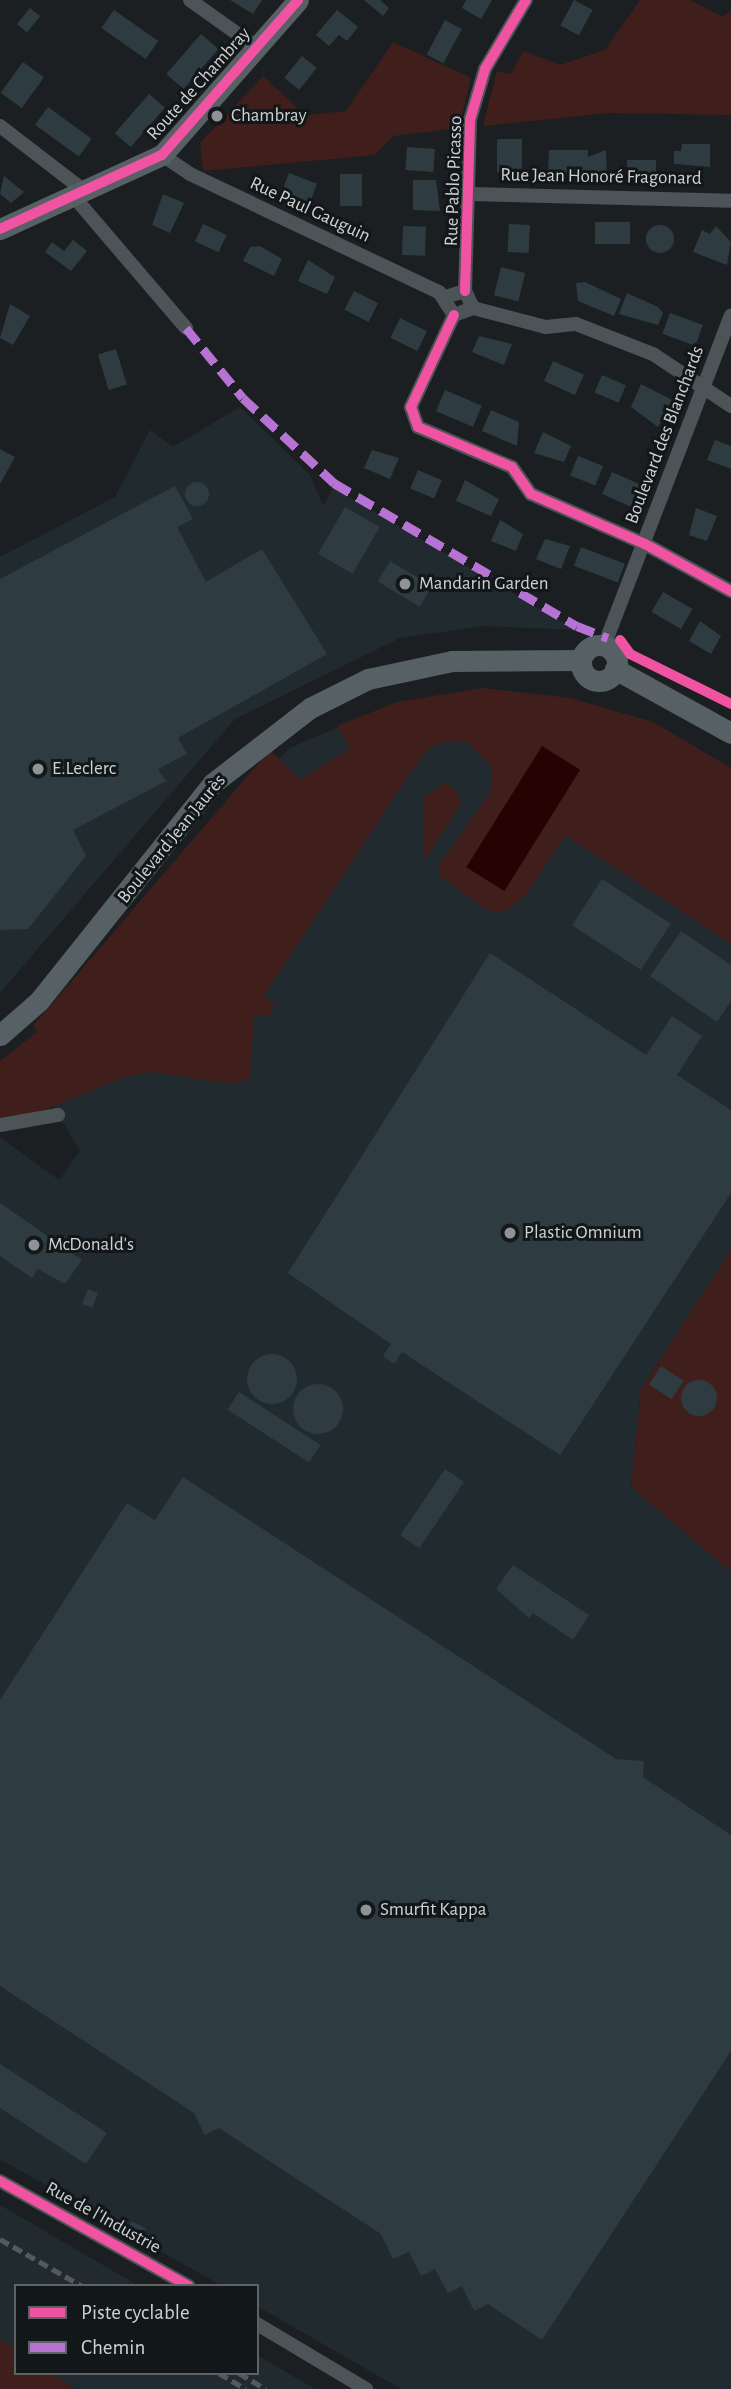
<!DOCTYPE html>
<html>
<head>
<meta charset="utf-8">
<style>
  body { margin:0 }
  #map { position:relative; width:731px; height:2389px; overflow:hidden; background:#1c1f21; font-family:"Alegreya Sans",sans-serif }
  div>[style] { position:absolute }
  .built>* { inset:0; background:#212a2f }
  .green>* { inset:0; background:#3f1e1b }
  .water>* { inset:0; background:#250303; transform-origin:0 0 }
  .building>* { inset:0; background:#2e3c42; transform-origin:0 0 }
  .round { border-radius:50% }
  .street>* { height:14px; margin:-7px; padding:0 7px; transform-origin:7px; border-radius:7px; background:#4c5457 }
  .secondary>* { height:21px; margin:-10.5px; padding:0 10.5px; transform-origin:10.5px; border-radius:10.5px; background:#576064 }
  .secondary>.ring { margin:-10.5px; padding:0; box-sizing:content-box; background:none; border:21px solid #576064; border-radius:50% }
  .rail>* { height:5px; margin-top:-2.5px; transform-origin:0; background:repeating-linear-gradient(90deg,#53595c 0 10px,transparent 0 15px) }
  .quiet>* { height:9px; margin-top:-4.5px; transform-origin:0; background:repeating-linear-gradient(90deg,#b673d3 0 18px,transparent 0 27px) }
  .cycleway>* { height:10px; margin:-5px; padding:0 5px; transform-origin:5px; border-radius:5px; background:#f153a3 }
  .dots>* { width:19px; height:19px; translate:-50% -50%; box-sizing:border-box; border:4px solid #121719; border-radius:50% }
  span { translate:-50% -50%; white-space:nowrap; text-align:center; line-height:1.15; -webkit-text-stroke:6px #121719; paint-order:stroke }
  .street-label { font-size:19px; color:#cfd2d3 }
  .poi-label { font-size:19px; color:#cfd2d3 }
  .left { translate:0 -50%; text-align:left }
  .legend { position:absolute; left:14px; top:2284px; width:245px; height:91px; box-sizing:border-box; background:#121719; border:2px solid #5e6263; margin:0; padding:9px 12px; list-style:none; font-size:21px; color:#cfd2d3 }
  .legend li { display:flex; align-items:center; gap:14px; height:35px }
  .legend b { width:35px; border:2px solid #5e6263 }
</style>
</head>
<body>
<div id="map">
  <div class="built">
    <div style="clip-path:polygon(240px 407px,310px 475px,323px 506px,333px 489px,347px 496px,576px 630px,484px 626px,400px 638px,235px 719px,0 993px,0 557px,115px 497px,150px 430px,173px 447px)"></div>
    <div style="clip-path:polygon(482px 688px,570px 698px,653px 722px,731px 768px,731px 1250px,641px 1389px,631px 1487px,731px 1572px,731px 2389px,401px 2389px,257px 2306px,257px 2286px,222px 2286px,0 2159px,0 1137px,59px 1180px,80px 1151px,39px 1083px,237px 799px,290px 748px,397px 702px)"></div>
    <div style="clip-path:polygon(0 2205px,139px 2286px,16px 2286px,16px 2373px,257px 2373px,257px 2355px,315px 2389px,0 2389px)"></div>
  </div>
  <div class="green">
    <div style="clip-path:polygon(640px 0,690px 0,723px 17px,731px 10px,731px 115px,608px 113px,483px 126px,497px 71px,511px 74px,523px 51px,560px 65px,605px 50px)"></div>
    <div style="clip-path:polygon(393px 42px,471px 78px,459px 128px,393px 136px,375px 155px,203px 171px,200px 143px,263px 76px,305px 115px,346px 111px)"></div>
    <div style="clip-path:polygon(482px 688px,570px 698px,653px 722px,731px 768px,731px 944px,565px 835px,526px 895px,504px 912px,486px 910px,439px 875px,440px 863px,492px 790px,492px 767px,466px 741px,447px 741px,430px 747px,411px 772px,263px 997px,275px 1005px,269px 1016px,254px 1015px,250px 1079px,230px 1084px,153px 1072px,124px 1077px,42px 1111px,0 1118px,0 1061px,37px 1032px,33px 1026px,270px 750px,300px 780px,350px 748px,337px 726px,397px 702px)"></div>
    <div style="clip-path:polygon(444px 783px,456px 790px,461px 804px,424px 861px,424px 798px)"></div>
    <div style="clip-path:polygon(731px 1250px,731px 1572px,631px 1487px,641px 1389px)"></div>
    <div style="clip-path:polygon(0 2340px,16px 2349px,16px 2373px,52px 2373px,75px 2389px,0 2389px)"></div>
  </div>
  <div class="water">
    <div style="left:542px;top:746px;width:45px;height:143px;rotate:32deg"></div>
  </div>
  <div class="building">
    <div style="clip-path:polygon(230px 0,262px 0,253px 14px)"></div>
    <div style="clip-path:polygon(364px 0,380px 0,389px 8px,383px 16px)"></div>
    <div style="clip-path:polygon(466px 0,492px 0,481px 19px,462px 8px)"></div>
    <div style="left:574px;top:0;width:21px;height:29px;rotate:28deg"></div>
    <div style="left:30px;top:8px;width:13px;height:21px;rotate:39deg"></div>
    <div style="left:114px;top:10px;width:54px;height:22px;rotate:35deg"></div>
    <div style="clip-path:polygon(337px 10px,358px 27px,347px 41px,339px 35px,329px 46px,316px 35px)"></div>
    <div style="left:445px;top:20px;width:19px;height:39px;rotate:28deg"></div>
    <div style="left:201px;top:34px;width:23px;height:53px;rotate:41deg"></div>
    <div style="left:302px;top:56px;width:19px;height:28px;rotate:39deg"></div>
    <div style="left:23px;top:62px;width:26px;height:38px;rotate:36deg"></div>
    <div style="left:149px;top:94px;width:21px;height:52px;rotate:41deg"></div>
    <div style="left:48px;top:107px;width:54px;height:22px;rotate:36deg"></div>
    <div style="left:497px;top:139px;width:25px;height:33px"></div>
    <div style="clip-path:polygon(682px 144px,710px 144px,710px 167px,674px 164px,674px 151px,681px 151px)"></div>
    <div style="left:407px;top:147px;width:28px;height:23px;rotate:4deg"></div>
    <div style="clip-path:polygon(549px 150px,588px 150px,588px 157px,606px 150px,607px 180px,548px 171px)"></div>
    <div style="left:627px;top:160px;width:29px;height:20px"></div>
    <div style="left:289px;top:173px;width:30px;height:23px;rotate:21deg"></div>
    <div style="left:340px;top:174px;width:22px;height:32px"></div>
    <div style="clip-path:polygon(4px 176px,24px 192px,11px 203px,0 194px)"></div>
    <div style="clip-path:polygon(413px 180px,436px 180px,440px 211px,413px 210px)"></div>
    <div style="clip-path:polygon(163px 194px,184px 203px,170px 233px,152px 225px)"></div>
    <div style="left:595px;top:222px;width:35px;height:22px"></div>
    <div style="left:203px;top:224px;width:26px;height:19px;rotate:25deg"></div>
    <div style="left:509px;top:224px;width:21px;height:28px;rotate:3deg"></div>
    <div class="round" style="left:646px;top:225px;width:28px;height:28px"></div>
    <div style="left:403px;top:226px;width:23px;height:29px;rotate:2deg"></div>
    <div style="clip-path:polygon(716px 226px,731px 242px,727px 265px,693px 252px,702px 230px,710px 234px)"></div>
    <div style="clip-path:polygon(73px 240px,87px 251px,71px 271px,45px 252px,52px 242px,64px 251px)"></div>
    <div style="clip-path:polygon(260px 246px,282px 259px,274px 276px,243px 261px,250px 247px)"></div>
    <div style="clip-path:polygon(308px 260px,335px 277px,327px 294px,298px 281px)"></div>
    <div style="left:501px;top:267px;width:25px;height:29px;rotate:14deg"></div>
    <div style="clip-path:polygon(585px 282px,621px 299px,614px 316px,578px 301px,576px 283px)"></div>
    <div style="left:354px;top:291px;width:27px;height:21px;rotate:27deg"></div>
    <div style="clip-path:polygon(627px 293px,658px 307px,663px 313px,658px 325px,619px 314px)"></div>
    <div style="clip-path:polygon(10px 304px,30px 316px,13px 345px,0 338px)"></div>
    <div style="left:670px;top:313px;width:35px;height:22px;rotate:20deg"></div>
    <div style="left:400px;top:318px;width:30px;height:22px;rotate:26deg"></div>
    <div style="clip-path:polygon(479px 336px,512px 344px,504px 365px,472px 352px)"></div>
    <div style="left:116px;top:349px;width:37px;height:19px;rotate:73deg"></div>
    <div style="left:553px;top:361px;width:34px;height:22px;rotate:24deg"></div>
    <div style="left:602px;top:375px;width:26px;height:19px;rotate:23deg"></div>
    <div style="clip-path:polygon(641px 384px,672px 400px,658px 427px,631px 407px)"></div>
    <div style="left:445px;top:390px;width:40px;height:23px;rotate:23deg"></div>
    <div style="clip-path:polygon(491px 410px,519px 422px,517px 446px,482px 431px)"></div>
    <div style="clip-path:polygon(543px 432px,571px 446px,564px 462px,534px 453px)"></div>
    <div style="clip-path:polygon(715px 440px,731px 446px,731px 469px,707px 460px)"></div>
    <div style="clip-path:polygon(0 449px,15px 457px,0 484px)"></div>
    <div style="clip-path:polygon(372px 450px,399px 458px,390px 479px,364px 468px)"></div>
    <div style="left:578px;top:456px;width:27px;height:21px;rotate:22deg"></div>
    <div style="left:418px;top:470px;width:26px;height:20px;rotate:23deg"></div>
    <div style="left:612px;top:472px;width:34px;height:24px;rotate:24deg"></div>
    <div style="clip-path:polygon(465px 480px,499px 499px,491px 516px,456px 501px)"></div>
    <div class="round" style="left:185px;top:482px;width:24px;height:24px"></div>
    <div style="clip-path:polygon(175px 486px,193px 519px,177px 527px,206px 582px,262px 549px,327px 654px,178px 738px,187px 754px,158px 769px,166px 781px,73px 830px,86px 856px,28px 929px,0 930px,0 579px)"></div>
    <div style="left:345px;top:507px;width:40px;height:54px;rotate:30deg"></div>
    <div style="clip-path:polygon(696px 508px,717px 516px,707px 541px,689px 535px)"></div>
    <div style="clip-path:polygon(500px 520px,523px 534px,516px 551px,491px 541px)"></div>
    <div style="clip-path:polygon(545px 539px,570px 546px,561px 569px,536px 559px)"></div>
    <div style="left:581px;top:547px;width:47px;height:20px;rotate:21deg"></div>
    <div style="left:390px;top:561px;width:49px;height:24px;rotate:31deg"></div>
    <div style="left:663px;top:592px;width:34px;height:23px;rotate:30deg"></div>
    <div style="clip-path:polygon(700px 621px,721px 636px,711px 654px,689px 641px)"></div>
    <div style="left:602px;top:879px;width:82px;height:55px;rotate:33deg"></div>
    <div style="clip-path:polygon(681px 931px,731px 965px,731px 1001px,717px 1022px,650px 976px)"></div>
    <div style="clip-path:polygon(490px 953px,646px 1055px,672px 1016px,702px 1036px,677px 1075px,731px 1110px,731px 1193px,560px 1455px,402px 1352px,394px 1364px,383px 1356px,391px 1344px,288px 1273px)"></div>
    <div style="clip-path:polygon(0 1203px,82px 1260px,65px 1284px,38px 1269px,32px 1278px,0 1256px)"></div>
    <div style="left:88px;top:1289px;width:11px;height:16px;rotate:22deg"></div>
    <div class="round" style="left:247px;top:1354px;width:50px;height:50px"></div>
    <div style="left:661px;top:1366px;width:27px;height:22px;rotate:33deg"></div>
    <div class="round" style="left:681px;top:1380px;width:36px;height:36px"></div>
    <div class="round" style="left:293px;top:1384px;width:50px;height:50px"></div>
    <div style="left:239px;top:1392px;width:97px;height:21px;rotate:33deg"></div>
    <div style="left:445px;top:1469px;width:23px;height:80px;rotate:34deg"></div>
    <div style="clip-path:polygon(183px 1477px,616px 1759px,644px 1761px,643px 1777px,731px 1835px,731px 2051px,542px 2340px,488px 2304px,474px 2311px,462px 2286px,448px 2293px,435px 2269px,421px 2276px,409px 2252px,393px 2259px,381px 2234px,219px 2128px,205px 2135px,194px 2113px,0 1986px,0 1700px,127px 1503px,155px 1520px)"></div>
    <div style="clip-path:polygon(513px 1565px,589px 1615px,573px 1640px,533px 1613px,529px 1618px,496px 1589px)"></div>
    <div style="clip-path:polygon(0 2064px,107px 2133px,86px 2164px,0 2108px)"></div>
    <div style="left:132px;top:2221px;width:16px;height:9px;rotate:30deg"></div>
  </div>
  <div class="street">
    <div style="left:190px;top:0;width:81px;rotate:35.5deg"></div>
    <div style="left:0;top:126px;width:110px;rotate:37.6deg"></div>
    <div style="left:162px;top:155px;width:34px;rotate:34deg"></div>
    <div style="left:190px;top:174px;width:276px;rotate:25.4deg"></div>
    <div style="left:439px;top:292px;width:27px;rotate:57deg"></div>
    <div style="left:454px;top:315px;width:20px;rotate:-20deg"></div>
    <div style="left:473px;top:308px;width:19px;rotate:-115deg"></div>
    <div style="left:465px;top:291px;width:21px;rotate:163deg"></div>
    <div style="left:470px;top:194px;width:261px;rotate:1.5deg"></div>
    <div style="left:75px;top:198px;width:171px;rotate:49.5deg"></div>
    <div style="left:465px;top:291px;width:171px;rotate:-88.3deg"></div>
    <div style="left:470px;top:120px;width:53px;rotate:-73.6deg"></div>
    <div style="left:485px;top:69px;width:80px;rotate:-59.3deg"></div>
    <div style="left:473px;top:308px;width:75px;rotate:14.6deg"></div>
    <div style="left:546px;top:327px;width:30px;rotate:-6deg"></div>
    <div style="left:576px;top:324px;width:83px;rotate:21.3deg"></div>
    <div style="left:653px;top:354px;width:94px;rotate:33.7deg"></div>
    <div style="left:454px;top:315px;width:102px;rotate:115.1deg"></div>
    <div style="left:411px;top:407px;width:21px;rotate:71deg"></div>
    <div style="left:418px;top:427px;width:102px;rotate:23.1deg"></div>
    <div style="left:512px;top:467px;width:33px;rotate:55deg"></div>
    <div style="left:531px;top:494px;width:124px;rotate:23.7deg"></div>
    <div style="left:645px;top:544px;width:98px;rotate:28.7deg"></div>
    <div style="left:604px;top:646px;width:354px;rotate:-69deg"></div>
    <div style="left:0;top:1125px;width:59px;rotate:-9.8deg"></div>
    <div style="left:0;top:2181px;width:216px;rotate:29.1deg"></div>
    <div style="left:257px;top:2324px;width:127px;rotate:30.8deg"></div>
  </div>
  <div class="secondary">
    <div style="left:0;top:229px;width:178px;rotate:-24.6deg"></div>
    <div style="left:162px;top:155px;width:206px;rotate:-48.7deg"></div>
    <div class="ring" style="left:581px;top:645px;width:15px;height:15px"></div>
    <div style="left:615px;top:669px;width:132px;rotate:28.9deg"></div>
    <div style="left:0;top:1035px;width:52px;rotate:-41.1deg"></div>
    <div style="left:39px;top:1001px;width:279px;rotate:-51.4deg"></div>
    <div style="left:213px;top:783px;width:123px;rotate:-37.7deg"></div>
    <div style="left:310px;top:708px;width:65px;rotate:-26.6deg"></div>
    <div style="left:368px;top:679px;width:86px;rotate:-12.1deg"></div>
    <div style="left:452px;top:661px;width:129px;rotate:-0.4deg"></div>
  </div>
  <div class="rail">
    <div style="left:0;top:2239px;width:95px;rotate:29.8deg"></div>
    <div style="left:219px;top:2373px;width:31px;rotate:31deg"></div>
    <div style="left:239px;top:2373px;width:31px;rotate:31deg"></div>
  </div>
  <div class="quiet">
    <div style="left:186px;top:328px;width:90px;rotate:50.8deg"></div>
    <div style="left:243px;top:398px;width:125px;rotate:43deg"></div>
    <div style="left:334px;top:483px;width:282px;rotate:30.5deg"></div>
    <div style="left:577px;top:626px;width:33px;rotate:21deg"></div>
  </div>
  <div class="cycleway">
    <div style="left:0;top:229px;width:178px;rotate:-24.6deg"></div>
    <div style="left:162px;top:155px;width:206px;rotate:-48.7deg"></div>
    <div style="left:465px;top:291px;width:171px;rotate:-88.3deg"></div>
    <div style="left:470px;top:120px;width:53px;rotate:-73.6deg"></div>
    <div style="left:485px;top:69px;width:80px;rotate:-59.3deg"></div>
    <div style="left:454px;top:315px;width:102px;rotate:115.1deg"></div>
    <div style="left:411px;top:407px;width:21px;rotate:71deg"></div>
    <div style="left:418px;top:427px;width:102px;rotate:23.1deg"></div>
    <div style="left:512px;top:467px;width:33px;rotate:55deg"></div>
    <div style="left:531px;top:494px;width:124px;rotate:23.7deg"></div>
    <div style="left:645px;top:544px;width:98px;rotate:28.7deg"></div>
    <div style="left:620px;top:640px;width:17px;rotate:54deg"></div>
    <div style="left:630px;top:654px;width:113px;rotate:26.3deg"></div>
    <div style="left:0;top:2181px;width:216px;rotate:29.1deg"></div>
  </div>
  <div class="dots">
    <div style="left:217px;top:116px;background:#909395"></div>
    <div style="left:405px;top:584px;background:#909395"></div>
    <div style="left:38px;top:769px;background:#909395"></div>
    <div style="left:510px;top:1233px;background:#909395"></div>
    <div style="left:34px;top:1245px;background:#909395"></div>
    <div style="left:366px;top:1910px;background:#909395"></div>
  </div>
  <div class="street-label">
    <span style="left:199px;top:84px;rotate:-48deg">Route de Chambray</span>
    <span style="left:601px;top:177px;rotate:1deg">Rue Jean Honoré Fragonard</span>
    <span style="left:454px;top:181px;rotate:-88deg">Rue Pablo Picasso</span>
    <span style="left:310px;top:210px;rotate:25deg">Rue Paul Gauguin</span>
    <span style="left:665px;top:435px;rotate:-69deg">Boulevard des Blanchards</span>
    <span style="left:172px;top:839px;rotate:-51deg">Boulevard Jean Jaurès</span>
    <span style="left:103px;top:2218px;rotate:29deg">Rue de l'Industrie</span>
  </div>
  <div class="poi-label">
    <span class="left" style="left:231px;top:116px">Chambray</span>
    <span class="left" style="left:419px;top:584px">Mandarin Garden</span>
    <span class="left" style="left:52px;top:769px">E.Leclerc</span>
    <span class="left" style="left:524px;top:1233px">Plastic Omnium</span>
    <span class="left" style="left:48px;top:1245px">McDonald's</span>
    <span class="left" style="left:380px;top:1910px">Smurfit Kappa</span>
  </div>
  <ul class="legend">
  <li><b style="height:9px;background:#f153a3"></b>Piste cyclable</li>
  <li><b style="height:9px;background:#b673d3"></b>Chemin</li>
  </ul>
</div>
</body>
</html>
